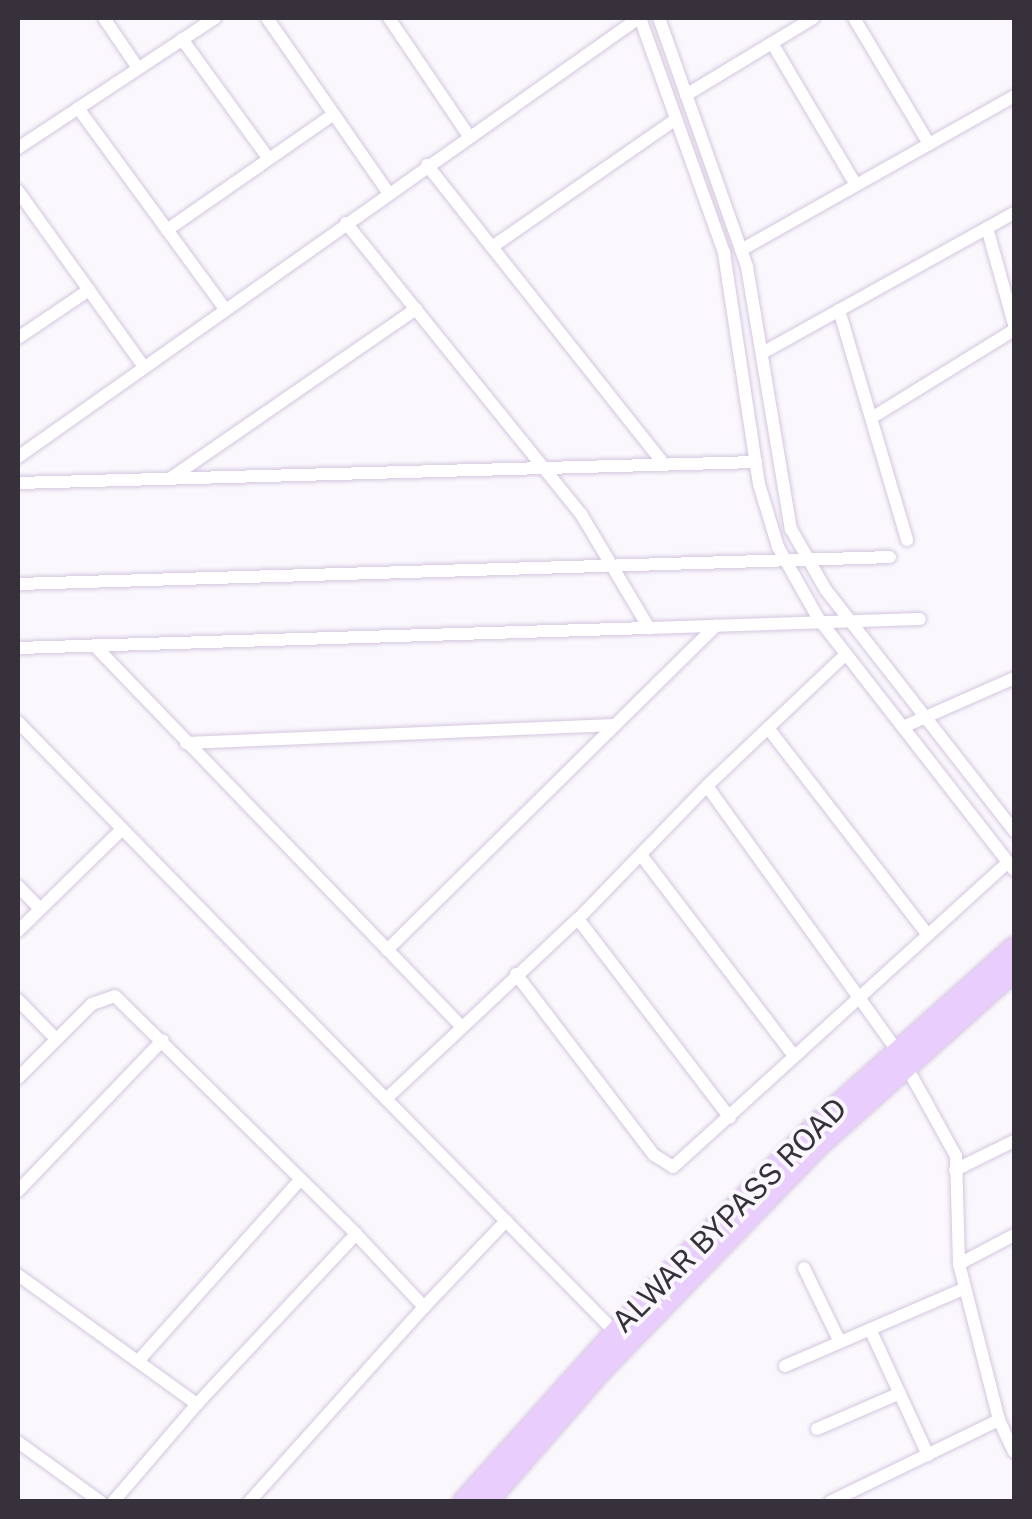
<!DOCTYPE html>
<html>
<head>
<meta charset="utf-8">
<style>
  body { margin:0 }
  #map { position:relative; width:1032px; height:1519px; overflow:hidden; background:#fbf8fd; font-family:"Public Sans",sans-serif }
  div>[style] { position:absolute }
  .roads { filter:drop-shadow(0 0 2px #d4c6df) drop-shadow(0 0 2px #d4c6df) }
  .street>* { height:12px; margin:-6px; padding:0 6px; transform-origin:6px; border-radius:6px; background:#fff }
  .primary>* { height:20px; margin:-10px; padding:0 10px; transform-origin:10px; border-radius:10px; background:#e9cdfc }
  span { translate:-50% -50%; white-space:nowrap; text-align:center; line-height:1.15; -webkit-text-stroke:8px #fbf8fd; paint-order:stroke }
  .street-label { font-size:30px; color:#37313b }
  .frame { position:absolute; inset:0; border:20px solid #37313b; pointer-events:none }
</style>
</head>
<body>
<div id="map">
  <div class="roads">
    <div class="street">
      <div style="left:104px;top:18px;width:60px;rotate:55.8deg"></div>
      <div style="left:267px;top:18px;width:212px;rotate:55.2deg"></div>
      <div style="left:389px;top:18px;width:143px;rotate:55.9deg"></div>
      <div style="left:640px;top:18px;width:250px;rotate:70.3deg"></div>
      <div style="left:724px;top:253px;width:234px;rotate:81.4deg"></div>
      <div style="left:759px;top:484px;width:66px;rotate:73.2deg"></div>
      <div style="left:778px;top:547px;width:81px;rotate:60.6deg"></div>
      <div style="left:818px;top:618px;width:319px;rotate:52.1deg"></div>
      <div style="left:659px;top:18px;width:264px;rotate:70.5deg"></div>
      <div style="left:747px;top:267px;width:266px;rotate:80.5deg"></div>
      <div style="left:791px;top:529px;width:70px;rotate:60.2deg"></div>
      <div style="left:826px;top:590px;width:306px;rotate:52deg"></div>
      <div style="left:854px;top:18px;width:147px;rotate:59.2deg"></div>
      <div style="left:182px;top:39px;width:148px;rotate:54.1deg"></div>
      <div style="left:772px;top:43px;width:165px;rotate:59.4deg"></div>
      <div style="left:686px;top:95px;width:149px;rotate:-31.2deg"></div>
      <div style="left:78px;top:108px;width:249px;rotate:53.8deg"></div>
      <div style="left:18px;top:148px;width:236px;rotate:-33.4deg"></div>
      <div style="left:427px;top:165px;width:383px;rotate:51.6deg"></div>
      <div style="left:18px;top:191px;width:216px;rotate:54.4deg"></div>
      <div style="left:346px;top:223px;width:374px;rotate:51.1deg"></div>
      <div style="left:581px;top:514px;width:133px;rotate:59.2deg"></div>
      <div style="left:649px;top:628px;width:271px;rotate:-1.9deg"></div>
      <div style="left:987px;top:228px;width:100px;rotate:74.3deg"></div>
      <div style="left:167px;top:230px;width:203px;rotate:-34.8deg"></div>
      <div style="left:492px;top:247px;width:224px;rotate:-34.8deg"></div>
      <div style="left:741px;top:250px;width:313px;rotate:-29.4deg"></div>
      <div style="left:839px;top:310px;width:240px;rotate:73.5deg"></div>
      <div style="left:18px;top:338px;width:86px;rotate:-34.1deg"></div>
      <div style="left:764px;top:352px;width:286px;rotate:-29.1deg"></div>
      <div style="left:873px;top:417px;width:166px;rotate:-31.7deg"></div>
      <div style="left:18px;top:457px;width:761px;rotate:-35.26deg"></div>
      <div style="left:171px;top:478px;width:298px;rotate:-34.6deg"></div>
      <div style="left:18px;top:483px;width:738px;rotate:-1.63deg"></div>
      <div style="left:18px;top:584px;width:872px;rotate:-1.77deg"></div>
      <div style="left:94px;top:645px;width:526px;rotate:46.08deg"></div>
      <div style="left:18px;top:648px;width:631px;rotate:-1.82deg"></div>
      <div style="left:846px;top:654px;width:192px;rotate:136.5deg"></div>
      <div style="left:707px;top:786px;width:325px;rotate:54.3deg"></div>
      <div style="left:18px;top:722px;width:527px;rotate:45.69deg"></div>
      <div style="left:903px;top:727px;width:121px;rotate:-23.8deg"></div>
      <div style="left:768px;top:728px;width:260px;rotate:52.3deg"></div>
      <div style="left:186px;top:743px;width:428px;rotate:-2.4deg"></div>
      <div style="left:641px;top:855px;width:253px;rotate:52.7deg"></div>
      <div style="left:18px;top:886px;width:32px;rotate:46deg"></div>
      <div style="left:578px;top:919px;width:250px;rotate:52.6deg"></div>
      <div style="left:18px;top:931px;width:146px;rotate:-44.4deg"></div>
      <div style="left:387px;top:950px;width:462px;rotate:-44.6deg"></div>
      <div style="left:516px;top:974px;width:228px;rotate:52.7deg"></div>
      <div style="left:654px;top:1155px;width:22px;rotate:32deg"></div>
      <div style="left:673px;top:1167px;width:453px;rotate:-42.3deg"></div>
      <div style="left:18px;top:1000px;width:54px;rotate:45.7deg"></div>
      <div style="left:905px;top:1064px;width:105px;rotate:61deg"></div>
      <div style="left:956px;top:1156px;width:108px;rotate:88.4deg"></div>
      <div style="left:959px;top:1264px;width:161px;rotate:75.6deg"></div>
      <div style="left:999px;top:1420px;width:35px;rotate:65deg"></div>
      <div style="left:18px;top:1078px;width:105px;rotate:-45deg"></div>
      <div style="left:92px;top:1004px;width:24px;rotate:-19deg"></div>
      <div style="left:115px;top:996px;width:339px;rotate:44.6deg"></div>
      <div style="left:955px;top:1170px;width:66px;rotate:-26.2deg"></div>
      <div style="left:18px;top:1191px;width:209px;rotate:-46.2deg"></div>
      <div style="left:959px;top:1264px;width:62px;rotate:-27.8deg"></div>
      <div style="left:804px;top:1268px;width:82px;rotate:64.1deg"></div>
      <div style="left:18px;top:1275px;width:221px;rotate:35.8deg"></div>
      <div style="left:197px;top:1404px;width:233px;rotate:-46.9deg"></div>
      <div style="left:356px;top:1234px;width:100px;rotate:47deg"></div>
      <div style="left:424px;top:1307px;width:262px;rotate:131.9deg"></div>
      <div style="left:424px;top:1307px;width:119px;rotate:-46.4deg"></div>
      <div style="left:870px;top:1329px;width:139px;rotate:65.3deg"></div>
      <div style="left:613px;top:1330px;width:324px;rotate:-134.5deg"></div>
      <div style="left:386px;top:1099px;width:263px;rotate:-43.2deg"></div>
      <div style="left:578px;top:919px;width:185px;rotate:-45.9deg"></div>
      <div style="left:140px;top:1359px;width:241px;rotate:-48.2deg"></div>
      <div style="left:785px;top:1366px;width:196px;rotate:-23.4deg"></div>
      <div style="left:817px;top:1429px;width:90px;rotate:-23.4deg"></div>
      <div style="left:18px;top:1442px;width:102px;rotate:35.9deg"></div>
      <div style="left:113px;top:1502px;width:129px;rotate:-49.4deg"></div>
      <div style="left:830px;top:1502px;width:188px;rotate:-25.9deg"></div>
    </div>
    <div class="primary">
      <div style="left:463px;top:1502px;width:302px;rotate:-48.1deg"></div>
      <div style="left:665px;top:1277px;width:224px;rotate:-45.2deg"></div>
      <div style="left:823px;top:1118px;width:256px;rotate:-41.8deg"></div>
      <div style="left:487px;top:1502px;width:174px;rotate:-49deg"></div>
      <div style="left:601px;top:1371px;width:310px;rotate:-46deg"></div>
      <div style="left:816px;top:1148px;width:266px;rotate:-41.8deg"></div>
    </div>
  </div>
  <div class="street-label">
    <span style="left:729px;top:1215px;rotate:-45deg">ALWAR BYPASS ROAD</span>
  </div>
  <div class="frame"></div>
</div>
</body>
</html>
